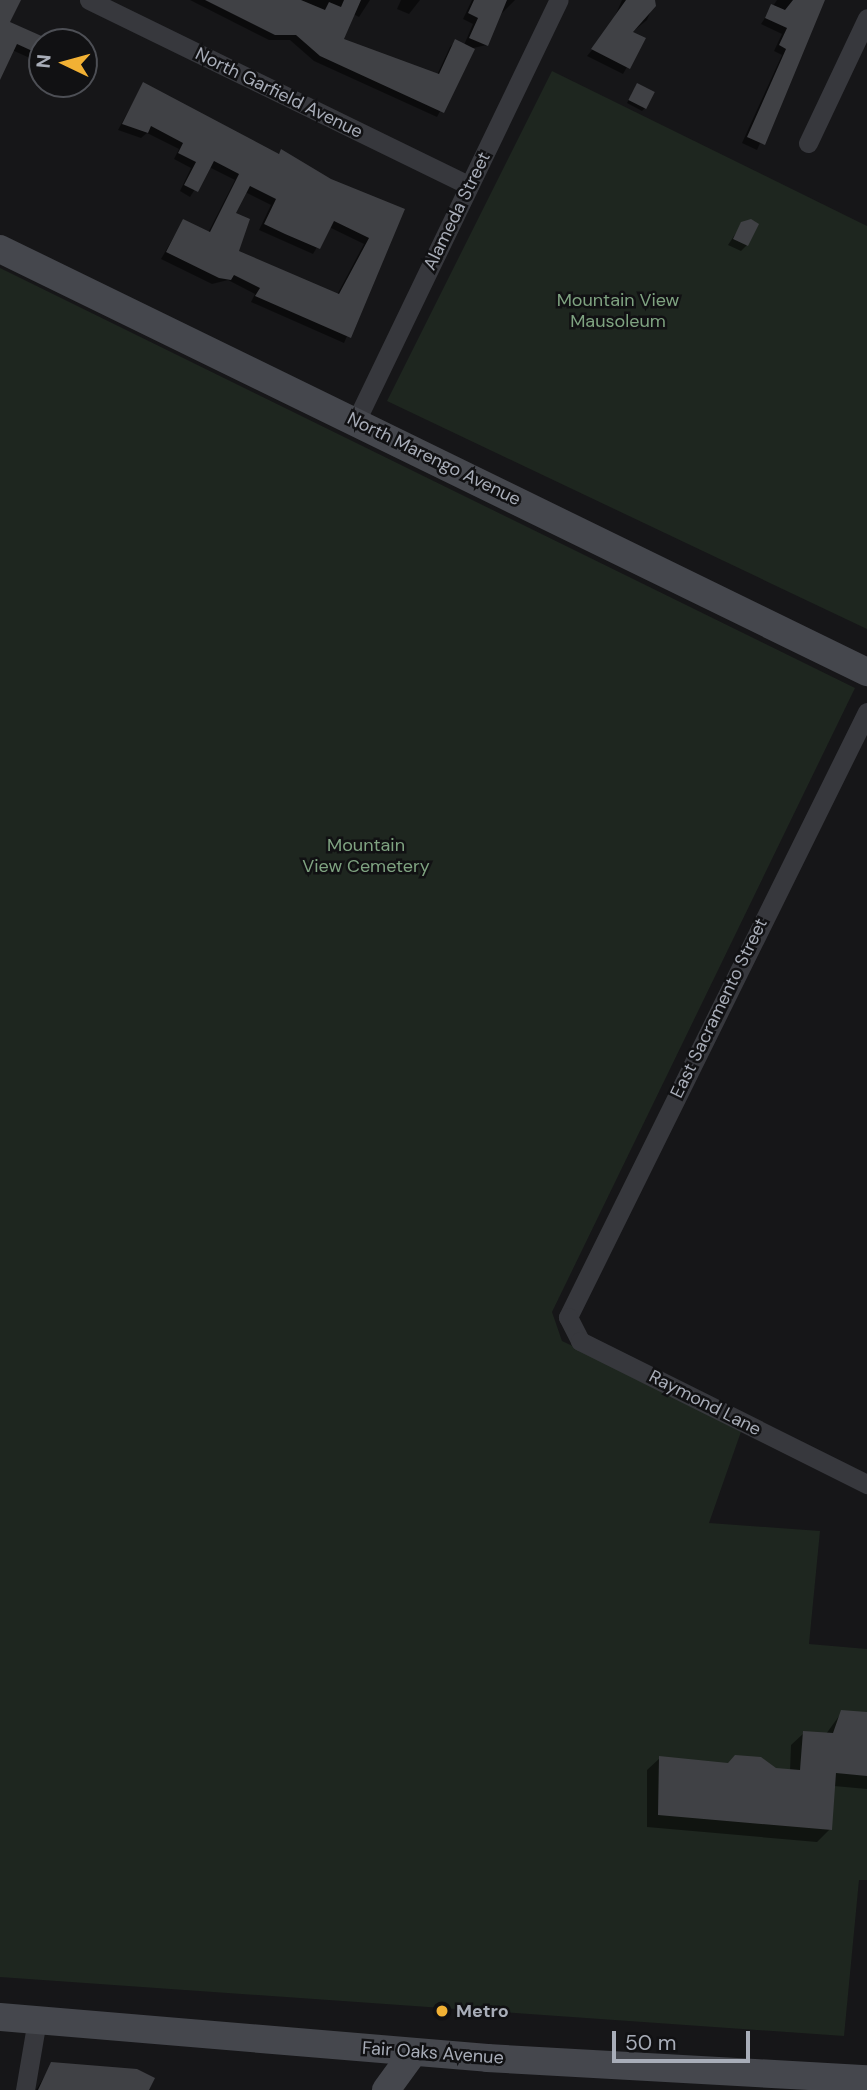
<!DOCTYPE html>
<html>
<head>
<meta charset="utf-8">
<style>
  body { margin:0 }
  #map { position:relative; width:867px; height:2090px; overflow:hidden; background:#161618; font-family:"DM Sans",sans-serif }
  div>[style] { position:absolute }
  .green>* { inset:0; background:#1e261f }
  .shadow>* { inset:0; background:#0007 }
  .building>* { inset:0; background:#404145; transform-origin:0 0 }
  .street>* { height:19px; margin:-9.5px; padding:0 9.5px; transform-origin:9.5px; border-radius:9.5px; background:#37383d }
  .secondary>* { height:28px; margin:-14px; padding:0 14px; transform-origin:14px; border-radius:14px; background:#45474d }
  .dots>* { width:19px; height:19px; translate:-50% -50%; box-sizing:border-box; border:4px solid #111113; border-radius:50% }
  span { translate:-50% -50%; white-space:nowrap; text-align:center; line-height:1.15; -webkit-text-stroke:5px #111113; paint-order:stroke }
  .street-label { font-size:18px; color:#a8adb8 }
  .park-label { font-size:18px; color:#7fa381 }
  .poi-label { font-size:18px; color:#a8adb8; font-weight:700 }
  .left { translate:0 -50%; text-align:left }
  .north { position:absolute; left:28px; top:28px; width:70px; height:70px; box-sizing:border-box; background:#111113; border:2px solid #4d4f55; border-radius:50%; rotate:275deg; font-size:19px; font-weight:700; line-height:28px; text-align:center; color:#a8adb8 }
  .north::after { content:''; display:block; margin:auto; width:24px; height:32px; background:#f2b134; clip-path:polygon(50% 0,100% 100%,50% 72%,0 100%) }
  .scale { position:absolute; left:612px; top:2031px; width:138px; height:32px; box-sizing:border-box; border:4px solid #a8adb8; border-top:0; padding-left:9px; font-size:21px; line-height:24px; white-space:nowrap; color:#a8adb8; -webkit-text-stroke:5px #111113; paint-order:stroke }
</style>
</head>
<body>
<div id="map">
  <div class="green">
    <div style="clip-path:polygon(552px 71px,867px 226px,867px 629px,387px 401px)"></div>
    <div style="clip-path:polygon(0 268px,855px 688px,552px 1312px,562px 1341px,743px 1426px,709px 1523px,820px 1531px,809px 1644px,867px 1649px,867px 1880px,859px 1880px,844px 2036px,0 1977px)"></div>
  </div>
  <div class="shadow">
    <div style="clip-path:polygon(0 0,16px 0,8px 23px,38px 53px,32px 59px,12px 50px,0 66px)"></div>
    <div style="clip-path:polygon(190px 0,370px 0,359px 17px,353px 14px,341px 40px,437px 75px,450px 47px,456px 41px,464px 45px,473px 24px,463px 19px,472px 0,515px 0,499px 16px,487px 45px,473px 48px,437px 117px,314px 61px,290px 40px,269px 40px)"></div>
    <div style="clip-path:polygon(401px 0,420px 0,409px 14px,397px 9px)"></div>
    <div style="clip-path:polygon(622px 0,655px 0,647px 20px,631px 33px,643px 39px,623px 74px,587px 56px,609px 30px)"></div>
    <div style="clip-path:polygon(777px 0,823px 0,757px 150px,742px 143px,782px 55px,774px 51px,782px 34px,761px 24px)"></div>
    <div style="clip-path:polygon(evenodd,143px 84px,277px 155px,282px 151px,330px 181px,402px 210px,344px 343px,251px 302px,255px 294px,228px 280px,212px 284px,161px 259px,183px 221px,208px 233px,235px 180px,209px 167px,190px 197px,180px 191px,191px 168px,174px 159px,179px 149px,147px 133px,141px 138px,118px 130px,143px 84px,245px 192px,271px 205px,259px 230px,313px 254px,329px 227px,364px 244px,337px 295px,237px 252px,234px 213px,245px 192px)"></div>
    <div style="clip-path:polygon(635px 88px,645px 108px,642px 111px,627px 103px)"></div>
    <div style="clip-path:polygon(742px 224px,747px 245px,741px 251px,728px 245px)"></div>
    <div style="clip-path:polygon(842px 1712px,867px 1715px,867px 1789px,834px 1786px,830px 1829px,817px 1842px,647px 1827px,647px 1770px,660px 1758px,790px 1771px,791px 1745px,804px 1733px,826px 1734px)"></div>
    <div style="clip-path:polygon(52px 2064px,147px 2090px,36px 2090px)"></div>
  </div>
  <div class="building">
    <div style="clip-path:polygon(0 0,21px 0,10px 22px,46px 38px,39px 54px,17px 44px,0 80px)"></div>
    <div style="clip-path:polygon(205px 0,301px 0,325px 10px,329px 2px,341px 7px,344px 0,361px 0,344px 39px,439px 74px,455px 39px,475px 49px,444px 113px,320px 56px,296px 35px,275px 35px)"></div>
    <div style="clip-path:polygon(474px 0,507px 0,488px 46px,469px 38px,478px 18px,468px 13px)"></div>
    <div style="clip-path:polygon(626px 0,655px 0,656px 6px,633px 32px,646px 38px,630px 69px,591px 49px)"></div>
    <div style="clip-path:polygon(793px 0,825px 0,765px 145px,747px 137px,786px 49px,779px 45px,787px 28px,765px 18px,771px 4px,785px 10px)"></div>
    <div style="clip-path:polygon(evenodd,143px 82px,279px 154px,281px 149px,331px 179px,405px 209px,351px 338px,255px 296px,260px 288px,234px 275px,231px 280px,219px 278px,166px 252px,183px 219px,210px 232px,239px 174px,214px 161px,198px 192px,184px 185px,196px 162px,178px 153px,183px 143px,151px 126px,148px 133px,122px 124px,143px 82px,250px 186px,276px 199px,264px 224px,285px 234px,320px 249px,334px 221px,369px 238px,339px 294px,239px 251px,250px 219px,236px 213px,250px 186px)"></div>
    <div style="left:637px;top:83px;width:20px;height:19px;rotate:27deg"></div>
    <div style="clip-path:polygon(751px 219px,759px 224px,748px 246px,733px 239px,741px 222px)"></div>
    <div style="clip-path:polygon(841px 1710px,867px 1712px,867px 1776px,836px 1773px,832px 1830px,658px 1815px,659px 1756px,728px 1763px,735px 1755px,761px 1757px,776px 1768px,800px 1770px,803px 1731px,833px 1733px)"></div>
    <div style="clip-path:polygon(51px 2062px,137px 2069px,155px 2078px,149px 2090px,38px 2090px)"></div>
  </div>
  <div class="street">
    <div style="left:89px;top:0;width:423px;rotate:26deg"></div>
    <div style="left:808px;top:143px;width:138px;rotate:-64.7deg"></div>
    <div style="left:356px;top:421px;width:467px;rotate:-64.3deg"></div>
    <div style="left:867px;top:712px;width:675px;rotate:116.3deg"></div>
    <div style="left:568px;top:1317px;width:27px;rotate:63deg"></div>
    <div style="left:580px;top:1341px;width:321px;rotate:26.5deg"></div>
    <div style="left:25px;top:2090px;width:71px;rotate:-80.3deg"></div>
  </div>
  <div class="secondary">
    <div style="left:0;top:249px;width:965px;rotate:26.01deg"></div>
    <div style="left:0;top:2017px;width:489px;rotate:4.8deg"></div>
    <div style="left:487px;top:2058px;width:381px;rotate:3.2deg"></div>
    <div style="left:386px;top:2090px;width:46px;rotate:-53.9deg"></div>
  </div>
  <div class="dots">
    <div style="left:442px;top:2011px;background:#f2b134"></div>
  </div>
  <div class="street-label">
    <span style="left:279px;top:93px;rotate:26deg">North Garfield Avenue</span>
    <span style="left:457px;top:211px;rotate:-64deg">Alameda Street</span>
    <span style="left:434px;top:459px;rotate:26deg">North Marengo Avenue</span>
    <span style="left:719px;top:1008px;rotate:-64deg">East Sacramento Street</span>
    <span style="left:705px;top:1403px;rotate:27deg">Raymond Lane</span>
    <span style="left:433px;top:2053px;rotate:4deg">Fair Oaks Avenue</span>
  </div>
  <div class="park-label">
    <span style="left:618px;top:311px">Mountain View<br>Mausoleum</span>
    <span style="left:366px;top:856px">Mountain<br>View Cemetery</span>
  </div>
  <div class="poi-label">
    <span class="left" style="left:456px;top:2011px">Metro</span>
  </div>
  <div class="north">N</div>
  <div class="scale">50 m</div>
</div>
</body>
</html>
